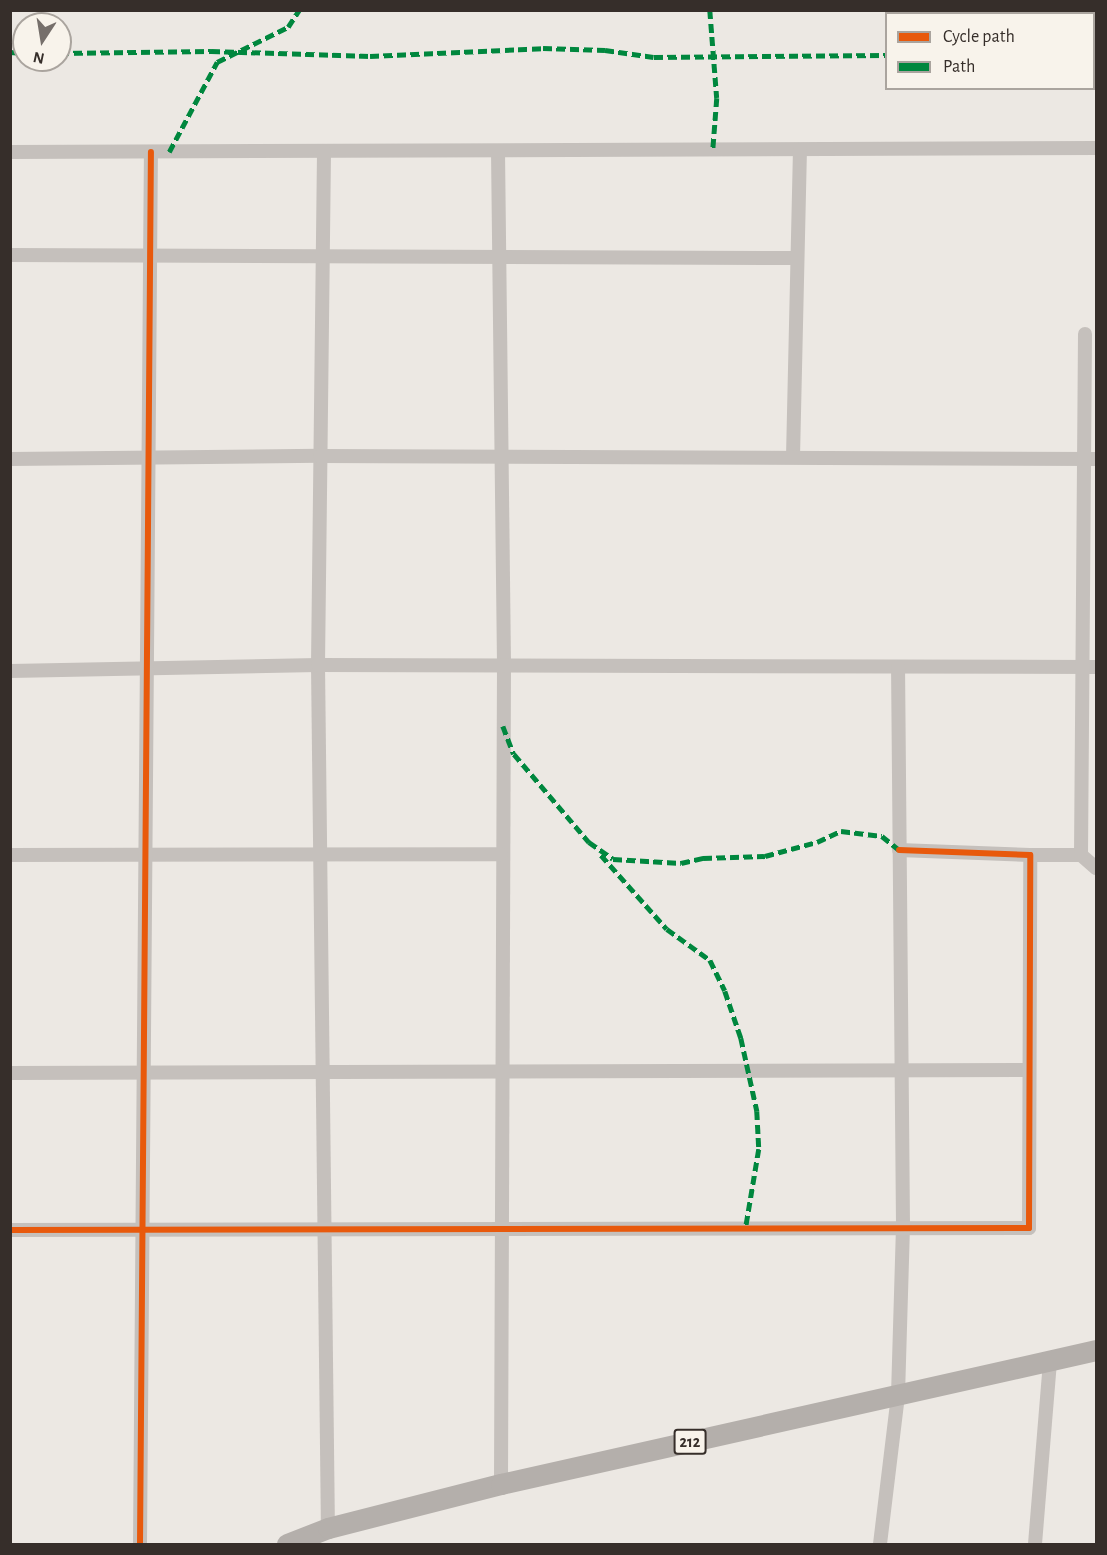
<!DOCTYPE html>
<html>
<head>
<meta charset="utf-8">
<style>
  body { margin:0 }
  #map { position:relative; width:1107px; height:1555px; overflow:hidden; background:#ece8e3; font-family:"Alegreya Sans",sans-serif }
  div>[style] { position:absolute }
  .street>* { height:14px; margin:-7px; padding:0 7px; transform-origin:7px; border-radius:7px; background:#c5c0bc }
  .primary>* { height:21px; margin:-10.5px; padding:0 10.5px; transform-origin:10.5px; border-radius:10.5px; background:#b4afab }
  .quiet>* { height:4.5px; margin-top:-2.25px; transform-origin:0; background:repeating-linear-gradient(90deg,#00873e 0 9px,transparent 0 13.5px) }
  .cycleway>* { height:6px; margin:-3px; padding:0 3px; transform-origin:3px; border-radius:3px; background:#e8590c }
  span { translate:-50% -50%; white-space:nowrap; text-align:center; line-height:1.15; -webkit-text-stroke:4.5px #f8f3eb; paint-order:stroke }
  .shield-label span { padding:2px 4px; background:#f8f3eb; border:2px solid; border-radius:4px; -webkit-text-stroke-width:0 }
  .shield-label { font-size:16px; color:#362e2a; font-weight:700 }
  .frame { position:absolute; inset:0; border:12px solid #362e2a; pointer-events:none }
  .legend { position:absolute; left:885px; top:12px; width:210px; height:78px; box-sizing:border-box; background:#f8f3eb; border:2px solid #aaa49e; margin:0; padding:8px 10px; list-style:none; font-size:18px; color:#362e2a }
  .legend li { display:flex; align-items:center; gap:12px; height:30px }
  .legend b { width:30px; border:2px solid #aaa49e }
  .north { position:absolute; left:12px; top:12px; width:60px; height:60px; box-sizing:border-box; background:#f8f3eb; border:2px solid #aaa49e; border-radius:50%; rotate:192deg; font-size:16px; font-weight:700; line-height:24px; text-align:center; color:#362e2a }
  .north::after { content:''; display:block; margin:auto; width:21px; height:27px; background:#766f6b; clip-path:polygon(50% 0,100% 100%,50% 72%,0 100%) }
</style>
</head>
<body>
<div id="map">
  <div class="street">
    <div style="left:498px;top:151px;width:514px;rotate:89.33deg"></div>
    <div style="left:504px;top:665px;width:819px;rotate:90.21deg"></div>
    <div style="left:10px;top:152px;width:1086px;rotate:-0.21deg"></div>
    <div style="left:324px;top:152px;width:513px;rotate:90.67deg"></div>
    <div style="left:318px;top:665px;width:863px;rotate:89.34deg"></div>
    <div style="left:10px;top:255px;width:787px;rotate:0.22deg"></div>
    <div style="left:793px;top:457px;width:307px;rotate:-88.7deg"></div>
    <div style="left:10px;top:459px;width:310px;rotate:-0.6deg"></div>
    <div style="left:320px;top:456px;width:776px;rotate:0.22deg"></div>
    <div style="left:10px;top:671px;width:308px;rotate:-1.1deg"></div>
    <div style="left:318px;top:665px;width:778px;rotate:0.15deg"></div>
    <div style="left:10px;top:855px;width:491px;rotate:-0.1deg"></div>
    <div style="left:1030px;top:855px;width:51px"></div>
    <div style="left:1081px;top:855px;width:20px;rotate:41deg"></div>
    <div style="left:1081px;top:855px;width:521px;rotate:-89.56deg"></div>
    <div style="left:10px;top:1073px;width:1019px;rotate:-0.17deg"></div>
    <div style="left:10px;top:1230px;width:1019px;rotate:-0.11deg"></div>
    <div style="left:1029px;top:1228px;width:373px;rotate:-89.8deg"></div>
    <div style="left:1030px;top:855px;width:131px;rotate:-177.8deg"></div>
    <div style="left:140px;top:1544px;width:1392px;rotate:-89.55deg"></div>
    <div style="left:880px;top:1544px;width:150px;rotate:-83.1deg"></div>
    <div style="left:898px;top:1395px;width:170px;rotate:-88.3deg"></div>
    <div style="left:903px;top:1225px;width:558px;rotate:-90.51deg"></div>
    <div style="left:1035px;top:1544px;width:184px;rotate:-85.3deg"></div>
  </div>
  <div class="primary">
    <div style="left:287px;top:1544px;width:44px;rotate:-21.3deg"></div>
    <div style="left:328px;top:1528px;width:179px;rotate:-14.3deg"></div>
    <div style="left:501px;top:1484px;width:610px;rotate:-12.69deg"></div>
  </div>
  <div class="quiet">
    <div style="left:710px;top:10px;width:88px;rotate:85.5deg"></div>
    <div style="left:717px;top:98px;width:52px;rotate:94.4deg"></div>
    <div style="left:10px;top:52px;width:14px;rotate:4deg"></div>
    <div style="left:60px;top:53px;width:151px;rotate:-0.8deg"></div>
    <div style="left:211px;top:51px;width:159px;rotate:1.8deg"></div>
    <div style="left:370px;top:56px;width:173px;rotate:-2.6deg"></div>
    <div style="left:543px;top:48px;width:62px;rotate:1.8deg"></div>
    <div style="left:605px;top:50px;width:49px;rotate:8.1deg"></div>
    <div style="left:654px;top:57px;width:232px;rotate:-0.5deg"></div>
    <div style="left:1094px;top:58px;width:2px"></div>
    <div style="left:169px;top:152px;width:102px;rotate:-61.9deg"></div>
    <div style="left:217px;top:62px;width:79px;rotate:-26.2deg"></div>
    <div style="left:288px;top:27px;width:20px;rotate:-57deg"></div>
    <div style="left:503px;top:726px;width:30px;rotate:69deg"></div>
    <div style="left:514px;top:754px;width:116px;rotate:49.6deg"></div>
    <div style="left:589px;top:842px;width:29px;rotate:35deg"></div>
    <div style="left:613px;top:859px;width:68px;rotate:3.4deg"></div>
    <div style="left:681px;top:863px;width:23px;rotate:-13deg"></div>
    <div style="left:703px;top:858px;width:62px;rotate:-1.8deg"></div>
    <div style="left:765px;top:856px;width:54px;rotate:-15.1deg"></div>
    <div style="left:817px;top:842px;width:26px;rotate:-25deg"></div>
    <div style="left:841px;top:831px;width:41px;rotate:7deg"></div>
    <div style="left:882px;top:836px;width:22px;rotate:39deg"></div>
    <div style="left:601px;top:855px;width:99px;rotate:48.3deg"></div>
    <div style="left:667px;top:929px;width:53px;rotate:35.8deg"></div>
    <div style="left:710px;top:960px;width:34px;rotate:64deg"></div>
    <div style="left:725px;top:991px;width:50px;rotate:71.2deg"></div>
    <div style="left:741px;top:1038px;width:75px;rotate:77.6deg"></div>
    <div style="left:757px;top:1111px;width:38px;rotate:87deg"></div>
    <div style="left:759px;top:1149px;width:79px;rotate:99.5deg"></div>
  </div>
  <div class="cycleway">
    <div style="left:10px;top:1230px;width:1019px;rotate:-0.11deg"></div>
    <div style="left:1029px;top:1228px;width:373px;rotate:-89.8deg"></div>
    <div style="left:1030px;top:855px;width:131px;rotate:-177.8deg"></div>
    <div style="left:140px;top:1544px;width:1392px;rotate:-89.55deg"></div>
  </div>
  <div class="shield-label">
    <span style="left:690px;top:1442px">212</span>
  </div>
  <div class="frame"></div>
  <ul class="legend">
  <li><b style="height:8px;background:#e8590c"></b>Cycle path</li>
  <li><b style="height:8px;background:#00873e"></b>Path</li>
  </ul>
  <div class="north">N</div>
</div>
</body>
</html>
